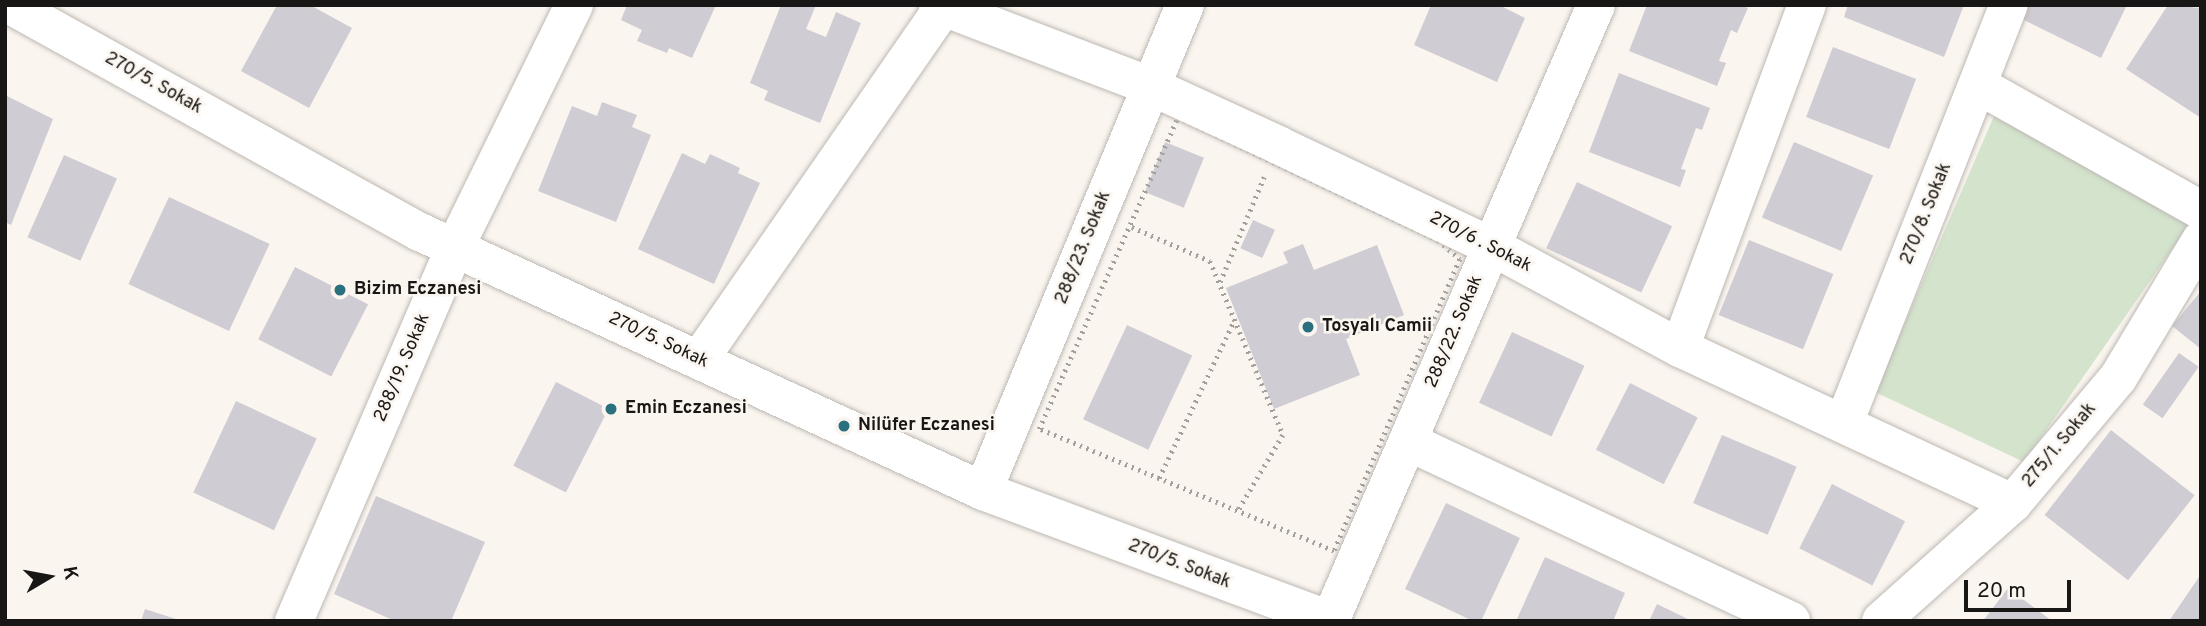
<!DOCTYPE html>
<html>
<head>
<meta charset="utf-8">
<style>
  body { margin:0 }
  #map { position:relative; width:2206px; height:626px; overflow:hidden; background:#faf5ef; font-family:Overpass,sans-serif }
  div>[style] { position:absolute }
  .green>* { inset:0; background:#d3e3cc }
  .building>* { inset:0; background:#d0ccd3; transform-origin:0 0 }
  .path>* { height:4.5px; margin-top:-2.25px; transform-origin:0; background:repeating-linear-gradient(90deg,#a39f9b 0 2px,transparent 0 7px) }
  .roads { filter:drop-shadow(0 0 2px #bdb8b3) drop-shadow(0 0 2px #bdb8b3) }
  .minor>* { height:38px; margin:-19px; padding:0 19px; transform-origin:19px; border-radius:19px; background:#fff }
  .dots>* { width:19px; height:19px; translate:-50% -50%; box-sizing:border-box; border:4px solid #faf5ef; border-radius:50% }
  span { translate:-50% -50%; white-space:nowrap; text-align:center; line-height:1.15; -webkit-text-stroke:5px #faf5ef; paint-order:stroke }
  .street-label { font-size:18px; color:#191715 }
  .poi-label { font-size:18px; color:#191715; font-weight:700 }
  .left { translate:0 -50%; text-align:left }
  .frame { position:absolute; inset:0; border:7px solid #191715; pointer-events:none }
  .north { position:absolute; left:14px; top:542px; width:70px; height:70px; -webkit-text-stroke:5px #faf5ef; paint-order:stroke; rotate:80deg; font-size:19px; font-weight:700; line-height:28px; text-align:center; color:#191715 }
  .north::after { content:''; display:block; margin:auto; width:24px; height:32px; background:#191715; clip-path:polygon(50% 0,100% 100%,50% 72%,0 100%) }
  .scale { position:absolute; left:1964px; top:580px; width:107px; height:32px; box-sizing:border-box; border:4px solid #191715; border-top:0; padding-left:9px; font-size:21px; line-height:24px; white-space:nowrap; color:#191715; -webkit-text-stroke:5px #faf5ef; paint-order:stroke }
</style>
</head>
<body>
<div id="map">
  <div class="green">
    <div style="clip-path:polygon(1994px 116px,2191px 222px,2024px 462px,1875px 392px)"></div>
  </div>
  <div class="building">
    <div style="clip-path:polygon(277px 5px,310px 5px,352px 28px,309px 108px,241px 71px)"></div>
    <div style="clip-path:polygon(627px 5px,716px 5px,692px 58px,669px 48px,667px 53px,637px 41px,642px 30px,621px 20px)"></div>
    <div style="clip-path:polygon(781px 5px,816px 5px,806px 29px,826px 37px,836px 12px,861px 23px,820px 123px,764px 100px,768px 91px,750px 83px)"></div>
    <div style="clip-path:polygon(1431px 5px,1499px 5px,1525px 18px,1497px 82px,1414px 45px)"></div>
    <div style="clip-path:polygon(1647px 5px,1740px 5px,1748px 8px,1737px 33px,1731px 30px,1719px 61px,1726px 63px,1717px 86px,1629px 51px)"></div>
    <div style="clip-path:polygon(1848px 5px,1964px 5px,1944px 57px,1844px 17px)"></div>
    <div style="clip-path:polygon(2026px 5px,2127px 5px,2101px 58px,2020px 18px)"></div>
    <div style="clip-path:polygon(2168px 5px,2201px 8px,2201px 118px,2126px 69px)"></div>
    <div style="left:1833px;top:47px;width:89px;height:75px;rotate:21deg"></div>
    <div style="clip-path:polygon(1619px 73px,1710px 108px,1702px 130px,1696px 128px,1681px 169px,1686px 170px,1680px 187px,1589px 152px)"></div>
    <div style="clip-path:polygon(5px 95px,53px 119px,11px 225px,5px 222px)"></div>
    <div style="clip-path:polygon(602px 102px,637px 115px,632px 127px,651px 135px,616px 222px,538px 191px,572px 106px,597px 116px)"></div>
    <div style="left:1165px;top:142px;width:42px;height:54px;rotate:22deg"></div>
    <div style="left:1794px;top:142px;width:86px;height:82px;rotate:23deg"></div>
    <div style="clip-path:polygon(682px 153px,705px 164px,710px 154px,740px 168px,738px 173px,760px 183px,714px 284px,638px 249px)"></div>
    <div style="left:64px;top:155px;width:58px;height:90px;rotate:24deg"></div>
    <div style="left:1577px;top:182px;width:105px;height:73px;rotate:25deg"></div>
    <div style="left:169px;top:197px;width:111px;height:96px;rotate:25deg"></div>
    <div style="left:1253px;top:220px;width:24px;height:31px;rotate:24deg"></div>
    <div style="left:1749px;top:240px;width:91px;height:81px;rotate:22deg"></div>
    <div style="clip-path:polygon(1303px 244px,1314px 270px,1377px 245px,1404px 315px,1346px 339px,1360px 375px,1274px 409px,1226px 288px,1288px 263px,1283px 252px)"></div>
    <div style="left:295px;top:267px;width:82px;height:81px;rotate:27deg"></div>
    <div style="clip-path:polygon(2201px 291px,2201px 349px,2172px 326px)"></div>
    <div style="left:1127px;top:325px;width:72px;height:104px;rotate:25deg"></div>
    <div style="left:1512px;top:332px;width:80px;height:78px;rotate:25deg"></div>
    <div style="left:2179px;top:353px;width:24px;height:63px;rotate:35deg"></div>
    <div style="left:556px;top:382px;width:59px;height:94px;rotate:27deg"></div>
    <div style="left:1630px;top:383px;width:76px;height:75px;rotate:27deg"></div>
    <div style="left:236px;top:401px;width:89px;height:101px;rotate:25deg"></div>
    <div style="left:2111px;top:430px;width:106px;height:108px;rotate:38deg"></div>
    <div style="left:1722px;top:435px;width:81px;height:74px;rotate:23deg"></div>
    <div style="left:1832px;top:484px;width:82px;height:72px;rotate:27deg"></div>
    <div style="clip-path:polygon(376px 496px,485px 542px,451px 621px,395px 621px,334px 594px)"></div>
    <div style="clip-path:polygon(1446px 503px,1520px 538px,1481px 621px,1473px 621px,1405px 589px)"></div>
    <div style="clip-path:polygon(1545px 557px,1625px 593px,1613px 621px,1516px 621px)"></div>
    <div style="clip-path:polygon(2201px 574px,2201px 621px,2169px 621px)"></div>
    <div style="clip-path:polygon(2008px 588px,2052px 621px,1983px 621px)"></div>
    <div style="clip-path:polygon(1657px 604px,1692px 621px,1649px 621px)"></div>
    <div style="clip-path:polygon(145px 609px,179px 620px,179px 621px,141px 621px)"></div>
  </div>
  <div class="path">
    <div style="left:1178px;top:117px;width:288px;rotate:25.3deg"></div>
    <div style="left:1438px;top:240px;width:29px;rotate:41deg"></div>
    <div style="left:1460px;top:259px;width:318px;rotate:113.3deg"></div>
    <div style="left:1334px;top:551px;width:319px;rotate:-157.5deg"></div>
    <div style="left:1039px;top:429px;width:342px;rotate:-66deg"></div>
    <div style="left:1132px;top:227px;width:85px;rotate:23.6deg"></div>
    <div style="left:1210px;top:261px;width:189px;rotate:67.2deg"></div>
    <div style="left:1283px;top:435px;width:88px;rotate:120.6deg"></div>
    <div style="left:1220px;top:282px;width:114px;rotate:-67.3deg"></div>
    <div style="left:1159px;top:478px;width:176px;rotate:-64.5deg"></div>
  </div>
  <div class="roads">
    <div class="minor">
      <div style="left:10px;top:5px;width:469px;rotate:29deg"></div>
      <div style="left:420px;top:232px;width:620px;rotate:24.7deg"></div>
      <div style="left:983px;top:491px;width:372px;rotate:20.4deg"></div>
      <div style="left:938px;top:5px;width:227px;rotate:20.9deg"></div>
      <div style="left:1150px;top:86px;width:141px;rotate:24.7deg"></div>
      <div style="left:1278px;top:145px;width:236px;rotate:25.4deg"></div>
      <div style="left:1491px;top:246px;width:215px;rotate:28.4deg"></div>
      <div style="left:1680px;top:348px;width:367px;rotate:25deg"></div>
      <div style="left:1978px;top:85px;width:256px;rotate:29.3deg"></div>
      <div style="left:1680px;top:348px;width:366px;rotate:-69.7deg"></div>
      <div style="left:699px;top:360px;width:428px;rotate:-55.3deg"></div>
      <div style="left:1844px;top:423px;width:449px;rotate:-68.5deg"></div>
      <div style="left:1409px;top:442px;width:422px;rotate:25.1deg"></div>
      <div style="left:983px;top:491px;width:526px;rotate:-67.43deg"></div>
      <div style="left:294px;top:621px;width:407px;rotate:-66.7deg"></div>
      <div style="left:455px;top:247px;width:270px;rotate:-63.8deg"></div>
      <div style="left:1330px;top:621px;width:671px;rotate:-66.64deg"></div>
      <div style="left:1881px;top:621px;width:177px;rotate:-41.8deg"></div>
      <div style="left:2013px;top:503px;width:163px;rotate:-50deg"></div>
      <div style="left:2118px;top:378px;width:161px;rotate:-59deg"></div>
    </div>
  </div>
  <div class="dots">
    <div style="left:340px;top:290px;background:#2a707e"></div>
    <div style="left:1308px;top:327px;background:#2a707e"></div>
    <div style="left:611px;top:409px;background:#2a707e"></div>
    <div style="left:844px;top:426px;background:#2a707e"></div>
  </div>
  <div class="street-label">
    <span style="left:153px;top:84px;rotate:29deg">270/5. Sokak</span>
    <span style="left:1927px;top:214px;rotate:-68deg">270/8. Sokak</span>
    <span style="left:1480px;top:243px;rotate:27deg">270/6 . Sokak</span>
    <span style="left:1084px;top:248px;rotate:-68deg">288/23. Sokak</span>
    <span style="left:1455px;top:332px;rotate:-67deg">288/22. Sokak</span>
    <span style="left:658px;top:341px;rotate:25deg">270/5. Sokak</span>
    <span style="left:403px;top:368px;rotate:-67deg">288/19. Sokak</span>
    <span style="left:2060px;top:446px;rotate:-50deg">275/1. Sokak</span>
    <span style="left:1179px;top:565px;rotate:21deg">270/5. Sokak</span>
  </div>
  <div class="poi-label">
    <span class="left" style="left:354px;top:290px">Bizim Eczanesi</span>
    <span class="left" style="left:1322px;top:327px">Tosyalı Camii</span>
    <span class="left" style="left:625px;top:409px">Emin Eczanesi</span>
    <span class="left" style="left:858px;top:426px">Nilüfer Eczanesi</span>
  </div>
  <div class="frame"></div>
  <div class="north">K</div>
  <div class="scale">20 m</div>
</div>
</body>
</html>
